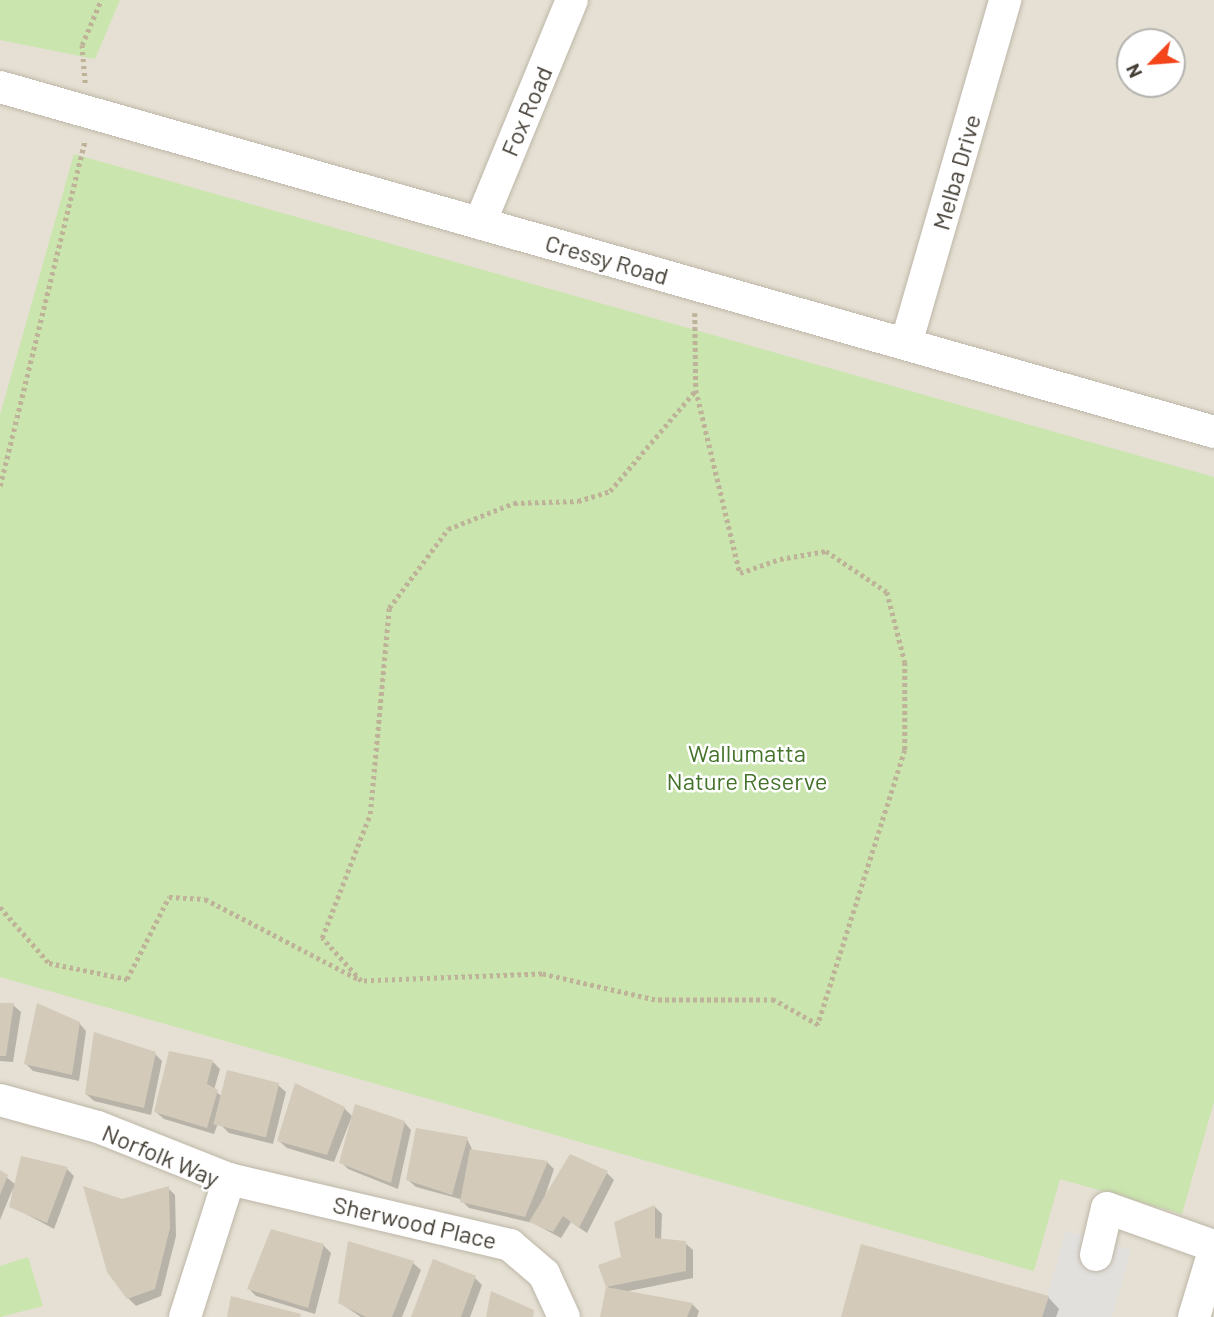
<!DOCTYPE html>
<html>
<head>
<meta charset="utf-8">
<style>
  body { margin:0 }
  #map { position:relative; width:1214px; height:1317px; overflow:hidden; background:#f2eee5; font-family:Barlow,sans-serif }
  div>[style] { position:absolute }
  .residential>* { inset:0; background:#e5e0d3 }
  .green>* { inset:0; background:#cae5ae }
  .parking>* { inset:0; background:#e2e0dd }
  .shadow>* { inset:0; background:#0003 }
  .building>* { inset:0; background:#d3caba; transform-origin:0 0 }
  .path>* { height:4.5px; margin-top:-2.25px; transform-origin:0; background:repeating-linear-gradient(90deg,#beb299 0 3.5px,transparent 0 7px) }
  .roads { filter:drop-shadow(0 0 2px #bdb6a8) drop-shadow(0 0 2px #bdb6a8) }
  .minor>* { height:32px; margin:-16px; padding:0 16px; transform-origin:16px; border-radius:16px; background:#fff }
  span { translate:-50% -50%; white-space:nowrap; text-align:center; line-height:1.15; -webkit-text-stroke:5px #fff; paint-order:stroke }
  .street-label { font-size:24px; color:#443e35 }
  .park-label { font-size:24px; color:#43732a }
  .north { position:absolute; left:1116px; top:28px; width:70px; height:70px; box-sizing:border-box; background:#fff; border:2px solid #b4b2ae; border-radius:50%; rotate:245deg; font-size:19px; font-weight:700; line-height:28px; text-align:center; color:#443e35 }
  .north::after { content:''; display:block; margin:auto; width:24px; height:32px; background:#f3441a; clip-path:polygon(50% 0,100% 100%,50% 72%,0 100%) }
</style>
</head>
<body>
<div id="map">
  <div class="residential">
    <div style="clip-path:polygon(evenodd,0 0,1214px 0,1214px 1317px,0 1317px,0 0,1130px 42px,1172px 42px,1172px 84px,1130px 84px,1130px 42px)"></div>
  </div>
  <div class="green">
    <div style="clip-path:polygon(0 0,120px 0,95px 59px,0 40px)"></div>
    <div style="clip-path:polygon(74px 154px,1214px 477px,1214px 1102px,1182px 1214px,1060px 1179px,1034px 1271px,0 977px,0 415px)"></div>
    <div style="clip-path:polygon(28px 1257px,43px 1306px,0 1317px,0 1266px)"></div>
  </div>
  <div class="parking">
    <div style="clip-path:polygon(1066px 1231px,1131px 1250px,1112px 1317px,1041px 1317px)"></div>
  </div>
  <div class="shadow">
    <div style="clip-path:polygon(0 1004px,13px 1005px,21px 1012px,13px 1062px,0 1061px)"></div>
    <div style="clip-path:polygon(79px 1023px,86px 1031px,79px 1081px,33px 1071px,26px 1064px)"></div>
    <div style="clip-path:polygon(155px 1054px,162px 1061px,151px 1115px,94px 1101px,86px 1094px)"></div>
    <div style="clip-path:polygon(213px 1062px,220px 1069px,214px 1090px,225px 1099px,278px 1085px,286px 1092px,273px 1144px,229px 1133px,222px 1126px,224px 1107px,214px 1134px,164px 1119px,156px 1112px)"></div>
    <div style="clip-path:polygon(344px 1108px,352px 1116px,334px 1162px,287px 1148px,279px 1141px)"></div>
    <div style="clip-path:polygon(404px 1122px,411px 1130px,398px 1189px,348px 1169px,341px 1162px)"></div>
    <div style="clip-path:polygon(467px 1139px,473px 1151px,547px 1162px,554px 1169px,543px 1202px,607px 1173px,614px 1180px,587px 1233px,571px 1222px,561px 1238px,533px 1223px,469px 1208px,460px 1199px,416px 1187px,408px 1180px)"></div>
    <div style="clip-path:polygon(67px 1169px,74px 1176px,54px 1229px,11px 1206px,13px 1188px,0 1220px,0 1172px,16px 1185px)"></div>
    <div style="clip-path:polygon(168px 1188px,175px 1195px,176px 1236px,161px 1296px,136px 1306px,128px 1298px,122px 1201px)"></div>
    <div style="clip-path:polygon(655px 1207px,662px 1214px,661px 1241px,685px 1243px,693px 1250px,693px 1278px,624px 1292px,692px 1304px,699px 1311px,697px 1317px,601px 1317px,608px 1287px,600px 1266px,623px 1259px)"></div>
    <div style="clip-path:polygon(272px 1231px,324px 1246px,331px 1253px,315px 1314px,256px 1296px,249px 1289px)"></div>
    <div style="clip-path:polygon(349px 1243px,413px 1263px,421px 1270px,402px 1317px,361px 1317px,340px 1303px)"></div>
    <div style="clip-path:polygon(475px 1278px,482px 1285px,470px 1317px,413px 1317px)"></div>
    <div style="clip-path:polygon(1048px 1297px,1059px 1309px,1056px 1317px,843px 1317px)"></div>
  </div>
  <div class="building">
    <div style="clip-path:polygon(0 1003px,14px 1003px,6px 1056px,0 1056px)"></div>
    <div style="clip-path:polygon(37px 1003px,80px 1022px,72px 1075px,24px 1064px)"></div>
    <div style="clip-path:polygon(94px 1032px,156px 1052px,144px 1108px,85px 1094px)"></div>
    <div style="clip-path:polygon(169px 1051px,213px 1060px,207px 1084px,218px 1090px,207px 1128px,154px 1112px)"></div>
    <div style="left:227px;top:1070px;width:54px;height:56px;rotate:14deg"></div>
    <div style="clip-path:polygon(295px 1083px,345px 1107px,327px 1155px,277px 1141px)"></div>
    <div style="clip-path:polygon(355px 1104px,405px 1121px,391px 1183px,339px 1163px)"></div>
    <div style="clip-path:polygon(416px 1128px,468px 1137px,452px 1195px,406px 1180px)"></div>
    <div style="clip-path:polygon(470px 1149px,548px 1161px,525px 1217px,460px 1202px)"></div>
    <div style="clip-path:polygon(570px 1154px,608px 1171px,579px 1228px,563px 1216px,553px 1232px,529px 1222px)"></div>
    <div style="clip-path:polygon(21px 1156px,68px 1167px,47px 1223px,9px 1207px)"></div>
    <div style="clip-path:polygon(0 1170px,8px 1175px,0 1195px)"></div>
    <div style="clip-path:polygon(83px 1186px,122px 1199px,169px 1186px,170px 1228px,155px 1289px,127px 1299px,107px 1272px)"></div>
    <div style="clip-path:polygon(655px 1205px,655px 1238px,686px 1241px,686px 1271px,606px 1287px,598px 1265px,621px 1257px,614px 1222px)"></div>
    <div style="clip-path:polygon(271px 1229px,324px 1244px,308px 1308px,247px 1289px)"></div>
    <div style="clip-path:polygon(348px 1241px,414px 1261px,392px 1317px,366px 1317px,338px 1303px)"></div>
    <div style="clip-path:polygon(861px 1244px,1049px 1296px,1042px 1317px,841px 1317px)"></div>
    <div style="clip-path:polygon(433px 1259px,476px 1276px,461px 1317px,411px 1317px)"></div>
    <div style="clip-path:polygon(606px 1287px,693px 1303px,687px 1317px,600px 1317px)"></div>
    <div style="clip-path:polygon(491px 1291px,534px 1310px,533px 1317px,486px 1317px)"></div>
    <div style="clip-path:polygon(231px 1296px,301px 1314px,300px 1317px,227px 1317px)"></div>
  </div>
  <div class="path">
    <div style="left:85px;top:83px;width:38px;rotate:-95deg"></div>
    <div style="left:82px;top:45px;width:49px;rotate:-67.1deg"></div>
    <div style="left:695px;top:313px;width:77px;rotate:89.3deg"></div>
    <div style="left:696px;top:390px;width:188px;rotate:76.5deg"></div>
    <div style="left:740px;top:573px;width:42px;rotate:-19.3deg"></div>
    <div style="left:780px;top:559px;width:47px;rotate:-9.9deg"></div>
    <div style="left:826px;top:551px;width:73px;rotate:33.9deg"></div>
    <div style="left:887px;top:592px;width:72px;rotate:75.6deg"></div>
    <div style="left:905px;top:662px;width:88px;rotate:90deg"></div>
    <div style="left:905px;top:750px;width:288px;rotate:107.6deg"></div>
    <div style="left:818px;top:1025px;width:51px;rotate:-150.4deg"></div>
    <div style="left:774px;top:1000px;width:119px;rotate:180deg"></div>
    <div style="left:655px;top:1000px;width:116px;rotate:-167deg"></div>
    <div style="left:542px;top:974px;width:181px;rotate:177.8deg"></div>
    <div style="left:361px;top:981px;width:58px;rotate:-132.2deg"></div>
    <div style="left:322px;top:938px;width:133px;rotate:-68.8deg"></div>
    <div style="left:370px;top:814px;width:207px;rotate:-84.7deg"></div>
    <div style="left:389px;top:608px;width:99px;rotate:-53.2deg"></div>
    <div style="left:448px;top:529px;width:71px;rotate:-21.5deg"></div>
    <div style="left:514px;top:503px;width:64px;rotate:-1.8deg"></div>
    <div style="left:578px;top:501px;width:34px;rotate:-17deg"></div>
    <div style="left:610px;top:491px;width:133px;rotate:-49.6deg"></div>
    <div style="left:0;top:486px;width:356px;rotate:-76.2deg"></div>
    <div style="left:0;top:907px;width:74px;rotate:48.8deg"></div>
    <div style="left:49px;top:963px;width:80px;rotate:11.6deg"></div>
    <div style="left:127px;top:979px;width:92px;rotate:-62.9deg"></div>
    <div style="left:169px;top:897px;width:36px;rotate:3deg"></div>
    <div style="left:205px;top:899px;width:173px;rotate:27.6deg"></div>
  </div>
  <div class="roads">
    <div class="minor">
      <div style="left:0;top:87px;width:1262px;rotate:15.86deg"></div>
      <div style="left:480px;top:223px;width:241px;rotate:-67.6deg"></div>
      <div style="left:906px;top:344px;width:358px;rotate:-73.9deg"></div>
      <div style="left:0;top:1100px;width:102px;rotate:15.4deg"></div>
      <div style="left:98px;top:1127px;width:141px;rotate:21.7deg"></div>
      <div style="left:229px;top:1179px;width:289px;rotate:13.2deg"></div>
      <div style="left:510px;top:1245px;width:45px;rotate:40.5deg"></div>
      <div style="left:544px;top:1274px;width:47px;rotate:65.1deg"></div>
      <div style="left:1096px;top:1255px;width:48px;rotate:-76.8deg"></div>
      <div style="left:1107px;top:1208px;width:114px;rotate:19.6deg"></div>
      <div style="left:185px;top:1317px;width:145px;rotate:-72.3deg"></div>
      <div style="left:1194px;top:1317px;width:69px;rotate:-73.1deg"></div>
    </div>
  </div>
  <div class="street-label">
    <span style="left:526px;top:111px;rotate:-67deg">Fox Road</span>
    <span style="left:956px;top:172px;rotate:-74deg">Melba Drive</span>
    <span style="left:607px;top:259px;rotate:16deg">Cressy Road</span>
    <span style="left:161px;top:1155px;rotate:23deg">Norfolk Way</span>
    <span style="left:415px;top:1222px;rotate:13deg">Sherwood Place</span>
  </div>
  <div class="park-label">
    <span style="left:747px;top:767px">Wallumatta<br>Nature Reserve</span>
  </div>
  <div class="north">N</div>
</div>
</body>
</html>
